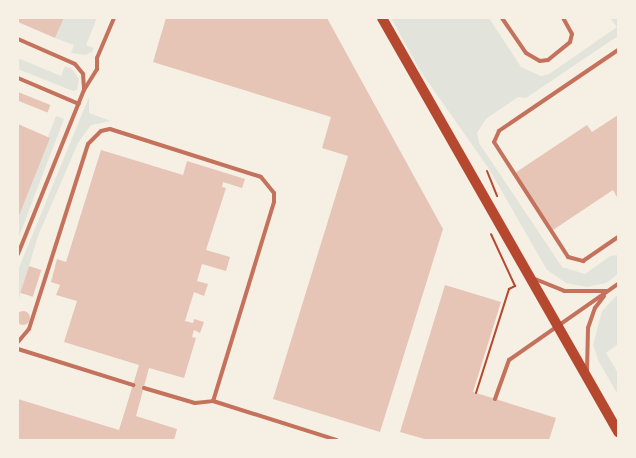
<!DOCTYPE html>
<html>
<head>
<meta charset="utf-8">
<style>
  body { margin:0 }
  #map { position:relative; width:636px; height:458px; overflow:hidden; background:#f6efe4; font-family:Commissioner,sans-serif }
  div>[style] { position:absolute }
  .green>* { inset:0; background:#e2e4dc }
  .building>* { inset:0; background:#e6c5b7; transform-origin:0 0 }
  .round { border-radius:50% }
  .path>* { height:2px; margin:-1px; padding:0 1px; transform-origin:1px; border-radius:1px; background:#b5482f }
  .service>* { height:4px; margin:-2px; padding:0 2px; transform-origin:2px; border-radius:2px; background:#c5725c }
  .secondary>* { height:10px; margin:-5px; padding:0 5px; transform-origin:5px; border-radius:5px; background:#b5482f }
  span { translate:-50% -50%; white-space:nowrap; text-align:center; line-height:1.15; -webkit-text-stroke:4.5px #f6efe4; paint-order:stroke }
  .frame { position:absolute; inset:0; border:19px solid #f6efe4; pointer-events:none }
</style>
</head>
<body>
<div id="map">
  <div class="green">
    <div style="clip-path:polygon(64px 18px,97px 18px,86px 45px,94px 48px,92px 52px,85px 55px,71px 53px,74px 45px,55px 38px)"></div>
    <div style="clip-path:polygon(391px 18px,489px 18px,521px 67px,541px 76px,549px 74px,617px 27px,610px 18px,618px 18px,618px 36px,526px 98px,518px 97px,486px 119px,477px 133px,479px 143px,562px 267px,585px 274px,610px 256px,618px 255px,618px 274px,606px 283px,587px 287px,566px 283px,547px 270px,489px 169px,421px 72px)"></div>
    <div style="clip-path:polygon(18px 58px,61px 76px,65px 66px,72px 69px,79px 79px,77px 90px,73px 91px,18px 69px)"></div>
    <div style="clip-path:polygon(89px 97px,89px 113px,111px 121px,91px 125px,78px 143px,38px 236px,18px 302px,18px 270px)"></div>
    <div style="clip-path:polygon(56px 116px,64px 119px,18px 239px,18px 214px)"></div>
    <div style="clip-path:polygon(618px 294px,618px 344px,606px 353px,618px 373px,618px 395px,598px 360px,593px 345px,602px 311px)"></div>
  </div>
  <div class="building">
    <div style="clip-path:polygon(18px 18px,64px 18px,55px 38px,18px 22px)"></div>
    <div style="clip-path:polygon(166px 18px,327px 18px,443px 229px,380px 432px,273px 399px,348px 156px,322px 148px,331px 117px,153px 62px)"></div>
    <div style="left:18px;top:92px;width:35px;height:8px;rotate:22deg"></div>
    <div style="clip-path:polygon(618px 115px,618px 199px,613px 190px,553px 230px,515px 173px,587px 125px,592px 132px)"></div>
    <div style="clip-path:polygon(18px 124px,50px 138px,18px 218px)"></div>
    <div style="clip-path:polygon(101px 150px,183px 175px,187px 161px,245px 179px,242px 188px,223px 182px,222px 187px,226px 188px,206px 250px,230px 257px,226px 271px,202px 264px,197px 281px,208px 284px,204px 296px,194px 292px,185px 321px,193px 323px,194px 319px,204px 322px,200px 333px,194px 330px,192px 337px,196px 338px,184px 378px,149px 368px,136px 416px,177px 429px,174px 440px,18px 440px,18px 399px,119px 430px,139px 365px,64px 342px,77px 301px,56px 295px,60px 285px,51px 282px,57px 259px,66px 262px)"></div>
    <div style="left:29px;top:266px;width:13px;height:28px;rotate:18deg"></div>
    <div style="clip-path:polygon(445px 285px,501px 302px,473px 392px,556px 418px,549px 440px,428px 440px,400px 432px)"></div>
    <div class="round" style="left:16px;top:311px;width:14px;height:14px"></div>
  </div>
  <div class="path">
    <div style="left:487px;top:171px;width:27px;rotate:68deg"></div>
    <div style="left:476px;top:393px;width:109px;rotate:-72.4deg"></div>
    <div style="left:509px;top:289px;width:7px;rotate:-27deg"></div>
    <div style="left:515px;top:286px;width:57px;rotate:-114.8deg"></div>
  </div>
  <div class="service">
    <div style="left:502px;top:18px;width:42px;rotate:55.6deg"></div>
    <div style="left:526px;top:53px;width:16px;rotate:30deg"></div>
    <div style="left:540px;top:61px;width:8px;rotate:-7deg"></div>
    <div style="left:548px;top:60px;width:28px;rotate:-39deg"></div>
    <div style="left:570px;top:42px;width:8px;rotate:-76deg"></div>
    <div style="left:572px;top:34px;width:18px;rotate:-119deg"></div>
    <div style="left:18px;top:39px;width:62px;rotate:23.7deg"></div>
    <div style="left:75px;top:64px;width:13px;rotate:51deg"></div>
    <div style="left:83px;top:74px;width:16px;rotate:86deg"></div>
    <div style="left:618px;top:50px;width:144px;rotate:145.8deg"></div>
    <div style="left:499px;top:131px;width:12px;rotate:114deg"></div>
    <div style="left:494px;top:142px;width:137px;rotate:57.2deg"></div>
    <div style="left:568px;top:257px;width:16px;rotate:15deg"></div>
    <div style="left:583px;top:261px;width:42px;rotate:-34.4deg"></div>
    <div style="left:18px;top:78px;width:66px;rotate:23.1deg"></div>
    <div style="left:18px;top:254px;width:177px;rotate:-68.1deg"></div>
    <div style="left:84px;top:90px;width:25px;rotate:-58deg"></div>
    <div style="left:97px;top:69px;width:11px;rotate:-90deg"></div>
    <div style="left:97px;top:58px;width:43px;rotate:-67deg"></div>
    <div style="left:535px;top:279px;width:31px;rotate:22deg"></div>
    <div style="left:564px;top:291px;width:43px"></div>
    <div style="left:18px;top:342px;width:17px;rotate:-50deg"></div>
    <div style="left:29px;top:329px;width:194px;rotate:-72.3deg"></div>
    <div style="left:88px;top:144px;width:18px;rotate:-45deg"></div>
    <div style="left:101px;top:131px;width:9px;rotate:-13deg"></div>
    <div style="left:110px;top:129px;width:158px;rotate:17.6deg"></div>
    <div style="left:261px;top:177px;width:21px;rotate:51deg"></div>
    <div style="left:274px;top:193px;width:9px;rotate:90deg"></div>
    <div style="left:274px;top:202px;width:208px;rotate:107deg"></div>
    <div style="left:18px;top:349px;width:121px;rotate:17.4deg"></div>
    <div style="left:587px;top:370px;width:42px;rotate:-88.6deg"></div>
    <div style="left:588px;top:328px;width:21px;rotate:-71deg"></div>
    <div style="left:595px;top:308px;width:15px;rotate:-53deg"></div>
    <div style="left:144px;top:388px;width:53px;rotate:16.4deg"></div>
    <div style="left:195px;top:403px;width:18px;rotate:-6deg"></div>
    <div style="left:213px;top:401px;width:130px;rotate:17.5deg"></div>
    <div style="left:495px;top:399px;width:41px;rotate:-70.3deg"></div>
    <div style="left:509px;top:360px;width:133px;rotate:-34.9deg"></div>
  </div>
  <div class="secondary">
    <div style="left:382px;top:18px;width:477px;rotate:60.3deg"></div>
  </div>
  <div class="frame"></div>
</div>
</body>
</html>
